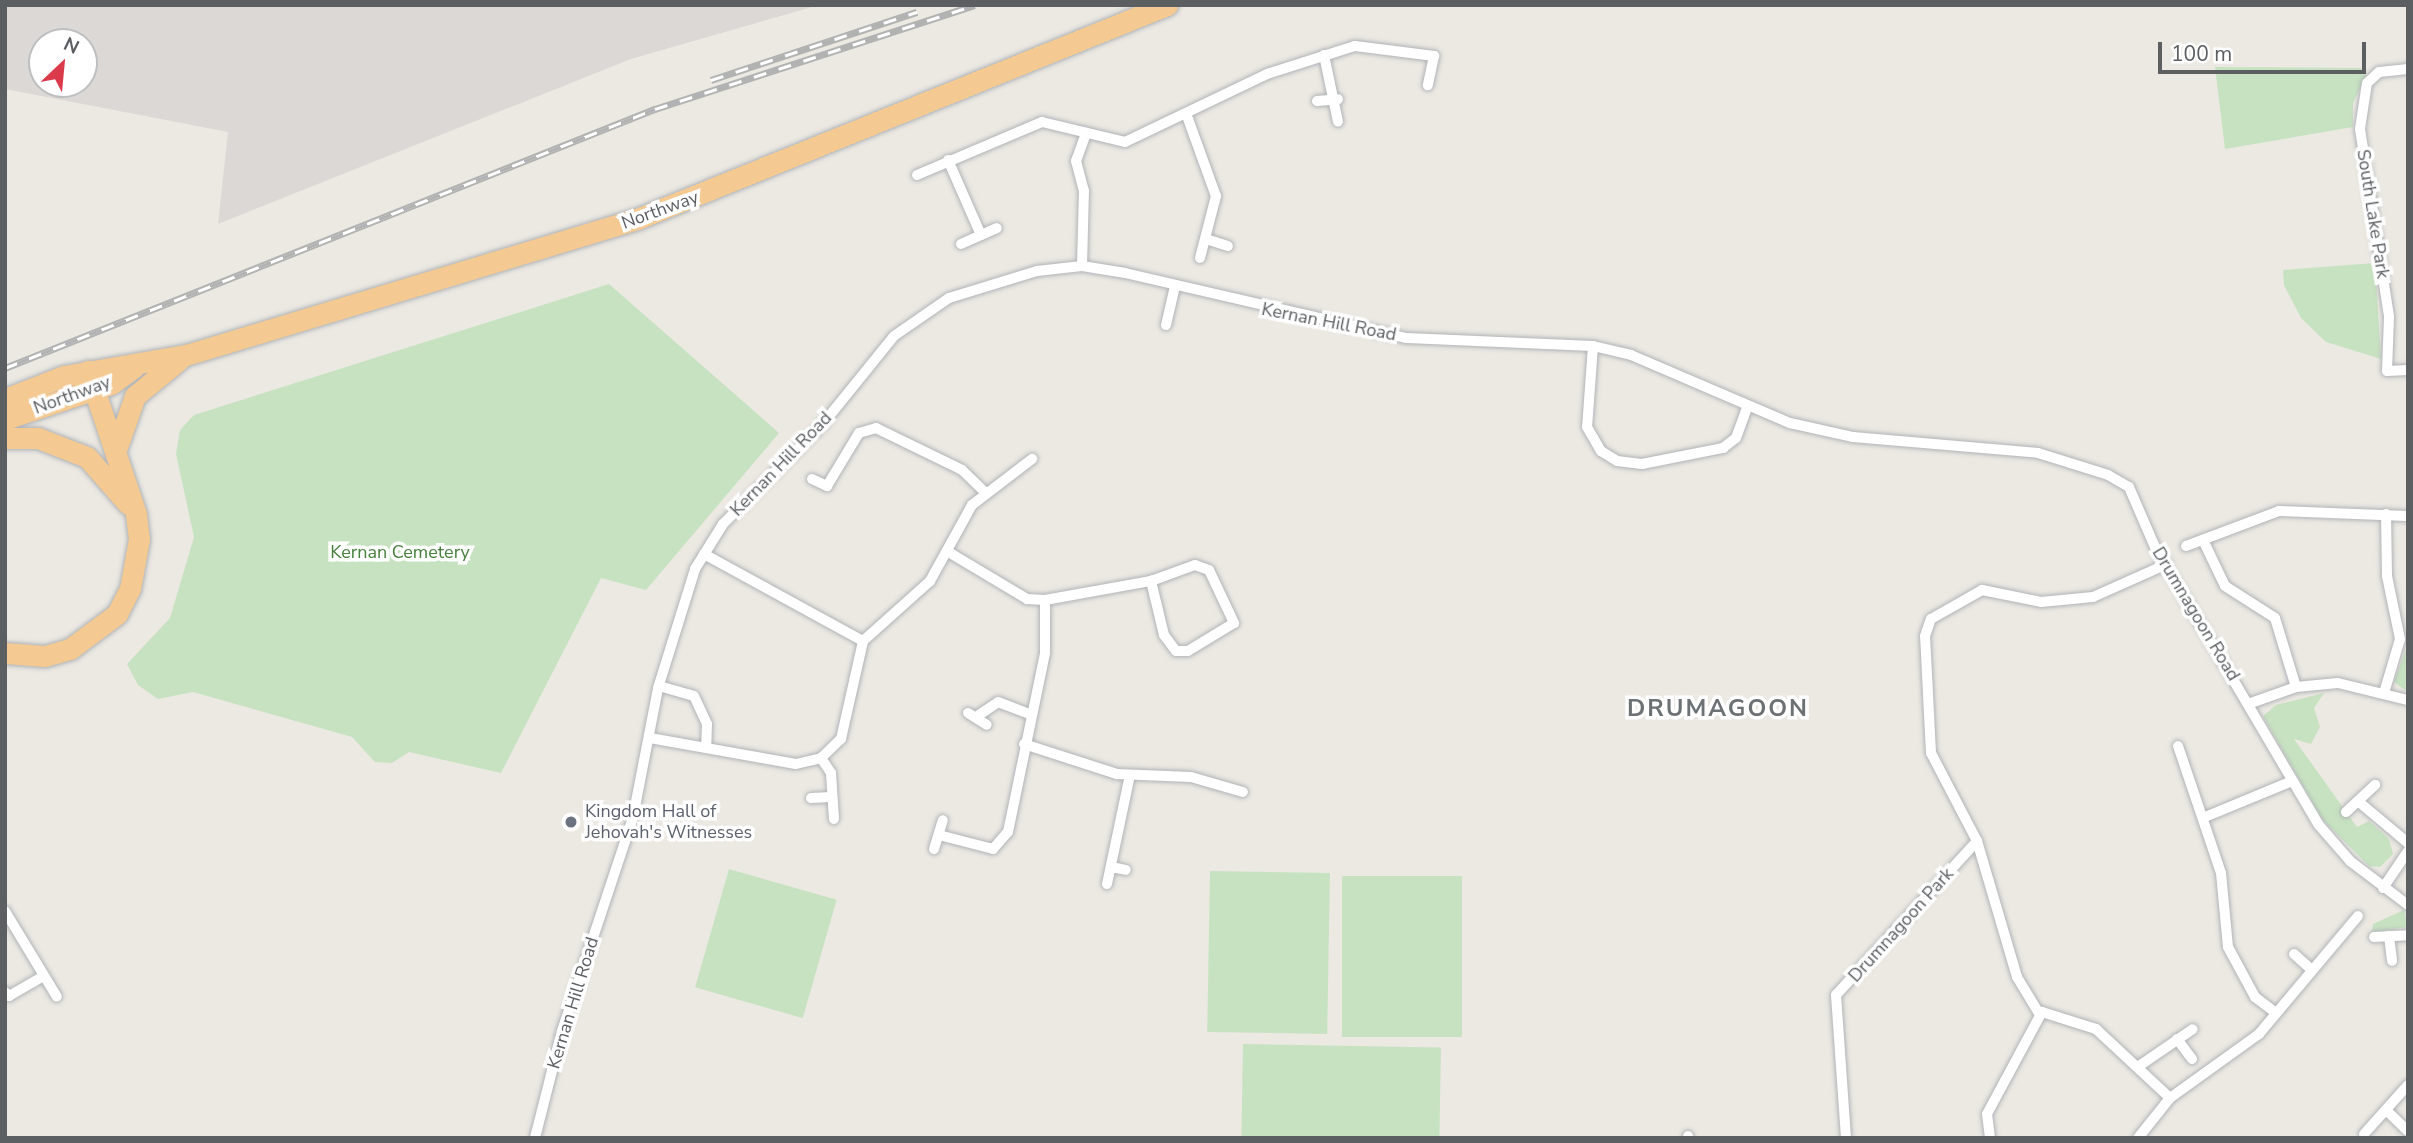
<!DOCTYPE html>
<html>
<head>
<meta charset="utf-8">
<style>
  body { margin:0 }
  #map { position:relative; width:2413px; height:1143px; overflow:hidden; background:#ece9e3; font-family:"Nunito Sans",sans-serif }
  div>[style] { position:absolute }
  .industrial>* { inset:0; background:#dbd8d5 }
  .green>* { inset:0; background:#c7e2c1; transform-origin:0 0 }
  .roads { filter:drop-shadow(0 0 2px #b0b4b7) drop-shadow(0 0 2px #b0b4b7) }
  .street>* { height:10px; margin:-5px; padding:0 5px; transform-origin:5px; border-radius:5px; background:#fff }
  .highway>* { height:21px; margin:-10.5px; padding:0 10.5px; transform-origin:10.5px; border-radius:10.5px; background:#f4c992 }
  .rail>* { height:7px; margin-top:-3.5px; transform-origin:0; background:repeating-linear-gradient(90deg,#fff 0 13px,#b1b2b2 0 26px); box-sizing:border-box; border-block:2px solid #b1b2b2 }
  .dots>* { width:19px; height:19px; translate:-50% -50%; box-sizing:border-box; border:4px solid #fff; border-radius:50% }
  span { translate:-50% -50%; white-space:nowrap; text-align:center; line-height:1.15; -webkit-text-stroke:7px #fff; paint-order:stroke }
  .street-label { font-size:18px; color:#5b5f62 }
  .park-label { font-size:18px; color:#45813b }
  .worship-label { font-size:18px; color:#5b616d }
  .left { translate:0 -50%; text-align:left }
  .district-label { font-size:24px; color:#6c7274; font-weight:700; letter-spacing:2px }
  .frame { position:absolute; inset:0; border:7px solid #5b5f62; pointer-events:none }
  .north { position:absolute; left:28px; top:28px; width:70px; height:70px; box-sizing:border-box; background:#fff; border:2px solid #bdbfc0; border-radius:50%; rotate:26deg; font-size:19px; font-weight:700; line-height:28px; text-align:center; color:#5b5f62 }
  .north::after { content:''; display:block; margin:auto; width:24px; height:32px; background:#db3a4b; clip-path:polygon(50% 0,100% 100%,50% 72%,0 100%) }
  .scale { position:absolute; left:2158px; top:42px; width:208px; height:32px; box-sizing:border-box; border:4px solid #5b5f62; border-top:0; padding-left:9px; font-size:21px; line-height:24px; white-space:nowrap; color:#5b5f62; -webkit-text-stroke:5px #fff; paint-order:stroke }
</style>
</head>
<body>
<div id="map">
  <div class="industrial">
    <div style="clip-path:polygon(evenodd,5px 5px,819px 5px,631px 59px,218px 224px,228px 132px,5px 89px,5px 5px,42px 42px,84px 42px,84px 84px,42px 84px,42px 42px)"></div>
  </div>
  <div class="green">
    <div style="clip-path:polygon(2215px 67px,2361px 68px,2366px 76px,2353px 103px,2353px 127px,2225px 149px)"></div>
    <div style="clip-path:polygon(2375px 263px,2381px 359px,2326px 342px,2301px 318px,2284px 285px,2283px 270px)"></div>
    <div style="clip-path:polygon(609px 284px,779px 433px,646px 590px,601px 578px,501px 773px,409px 752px,392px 763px,375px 762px,352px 737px,193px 692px,158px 699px,138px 685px,127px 664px,170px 618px,194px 537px,176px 454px,180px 430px,194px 415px)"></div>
    <div style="clip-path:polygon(2408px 644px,2408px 692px,2394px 682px)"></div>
    <div style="clip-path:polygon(2324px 693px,2314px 708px,2320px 727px,2311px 744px,2294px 739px,2357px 827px,2369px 821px,2389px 839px,2393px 854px,2380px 867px,2369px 866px,2322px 819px,2263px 716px,2276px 705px)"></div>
    <div style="left:729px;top:869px;width:112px;height:123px;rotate:16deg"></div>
    <div style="left:1210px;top:871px;width:120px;height:161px;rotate:1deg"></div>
    <div style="left:1342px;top:876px;width:120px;height:161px"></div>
    <div style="clip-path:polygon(2404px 910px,2408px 927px,2372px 932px,2373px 924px)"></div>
    <div style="left:1243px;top:1044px;width:198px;height:94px;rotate:1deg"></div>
  </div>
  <div class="roads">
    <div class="street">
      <div style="left:1324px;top:55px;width:68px;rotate:78.2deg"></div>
      <div style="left:2408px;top:69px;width:29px;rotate:174deg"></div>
      <div style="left:2379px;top:72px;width:16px;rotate:137deg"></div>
      <div style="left:2367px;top:83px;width:47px;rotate:98.7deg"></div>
      <div style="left:2360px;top:129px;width:190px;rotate:81.2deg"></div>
      <div style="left:2389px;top:317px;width:54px;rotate:92.1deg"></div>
      <div style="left:2387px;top:371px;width:21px;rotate:-3deg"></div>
      <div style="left:1317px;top:101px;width:21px;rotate:-5deg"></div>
      <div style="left:1187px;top:116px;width:85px;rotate:70.1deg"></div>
      <div style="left:1216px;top:196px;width:64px;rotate:104.5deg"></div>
      <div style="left:948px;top:160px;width:82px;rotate:66.3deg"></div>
      <div style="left:917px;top:175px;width:136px;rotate:-23deg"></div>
      <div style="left:1042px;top:122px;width:85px;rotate:13.5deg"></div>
      <div style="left:1125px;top:142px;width:157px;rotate:-25.6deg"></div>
      <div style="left:1267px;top:74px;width:92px;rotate:-17.7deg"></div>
      <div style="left:1355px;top:46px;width:80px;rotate:7.2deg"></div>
      <div style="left:1434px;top:56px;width:30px;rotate:102deg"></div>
      <div style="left:1206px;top:239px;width:23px;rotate:18deg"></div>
      <div style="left:961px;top:244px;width:39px;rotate:-24deg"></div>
      <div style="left:1082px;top:266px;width:75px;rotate:-88.5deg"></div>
      <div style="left:1084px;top:191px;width:31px;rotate:-105deg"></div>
      <div style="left:1076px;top:161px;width:30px;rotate:-70deg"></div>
      <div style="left:1166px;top:325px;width:40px;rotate:-77deg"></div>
      <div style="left:1593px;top:346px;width:81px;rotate:94.2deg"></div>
      <div style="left:1587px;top:427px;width:28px;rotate:60deg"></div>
      <div style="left:1601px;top:451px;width:19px;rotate:32deg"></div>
      <div style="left:1617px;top:461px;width:25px;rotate:7deg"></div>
      <div style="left:1642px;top:464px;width:83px;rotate:-11.2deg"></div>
      <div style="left:1723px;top:448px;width:16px;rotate:-38deg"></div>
      <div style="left:1736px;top:438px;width:33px;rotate:-70deg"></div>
      <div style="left:812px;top:479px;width:17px;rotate:25deg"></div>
      <div style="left:827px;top:486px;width:62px;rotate:-58.9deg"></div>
      <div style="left:859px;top:433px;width:18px;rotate:-16deg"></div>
      <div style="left:876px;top:428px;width:96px;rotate:26deg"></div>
      <div style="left:962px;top:470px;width:32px;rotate:44deg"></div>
      <div style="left:2203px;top:540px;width:51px;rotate:64.4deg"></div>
      <div style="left:2225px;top:586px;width:59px;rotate:32.6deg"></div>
      <div style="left:2275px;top:618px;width:72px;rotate:73.1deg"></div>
      <div style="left:2186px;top:546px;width:99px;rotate:-20.6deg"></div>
      <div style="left:2279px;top:511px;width:129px;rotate:2.2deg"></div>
      <div style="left:704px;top:554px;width:181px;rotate:28.7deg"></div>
      <div style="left:1045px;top:600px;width:108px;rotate:-10.2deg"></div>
      <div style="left:1151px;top:581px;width:47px;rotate:-20deg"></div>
      <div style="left:1195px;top:565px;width:15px;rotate:20deg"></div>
      <div style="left:1209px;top:570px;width:59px;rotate:64.7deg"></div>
      <div style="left:1234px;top:623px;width:54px;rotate:148.7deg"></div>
      <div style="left:1188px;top:651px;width:12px;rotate:180deg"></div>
      <div style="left:1176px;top:651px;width:20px;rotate:-127deg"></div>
      <div style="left:1164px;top:635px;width:56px;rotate:-103.5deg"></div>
      <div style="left:659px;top:686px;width:36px;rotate:16deg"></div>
      <div style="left:694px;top:696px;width:31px;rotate:65deg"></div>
      <div style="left:707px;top:724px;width:23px;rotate:92deg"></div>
      <div style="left:2384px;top:693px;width:56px;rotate:-73.5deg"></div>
      <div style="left:2400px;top:639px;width:64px;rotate:-101.7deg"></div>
      <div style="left:2387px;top:576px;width:62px;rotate:-90.9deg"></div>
      <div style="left:2248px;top:704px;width:51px;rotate:-19.5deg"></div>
      <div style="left:2296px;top:687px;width:42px;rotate:-5.4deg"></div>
      <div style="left:2338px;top:683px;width:72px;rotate:13.7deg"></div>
      <div style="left:968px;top:713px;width:22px;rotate:32deg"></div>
      <div style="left:979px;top:715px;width:23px;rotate:-34deg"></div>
      <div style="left:998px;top:702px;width:34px;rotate:21deg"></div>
      <div style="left:650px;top:738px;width:148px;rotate:10.1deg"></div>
      <div style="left:796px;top:764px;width:26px;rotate:-13deg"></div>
      <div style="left:821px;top:758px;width:28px;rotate:-44deg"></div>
      <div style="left:841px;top:739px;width:100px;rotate:-77.3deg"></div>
      <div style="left:863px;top:641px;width:90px;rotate:-41.8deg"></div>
      <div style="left:930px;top:581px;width:87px;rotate:-61.1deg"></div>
      <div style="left:972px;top:505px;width:76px;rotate:-37.5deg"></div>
      <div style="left:1024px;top:744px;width:98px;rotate:17.9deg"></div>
      <div style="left:1117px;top:774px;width:74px;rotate:2.3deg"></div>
      <div style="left:1191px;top:777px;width:54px;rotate:16.1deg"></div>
      <div style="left:2178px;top:746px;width:134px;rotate:71.3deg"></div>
      <div style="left:2221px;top:873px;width:74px;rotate:84.6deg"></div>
      <div style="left:2228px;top:947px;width:57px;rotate:61.6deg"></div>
      <div style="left:2255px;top:997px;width:26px;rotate:37deg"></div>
      <div style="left:821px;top:758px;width:18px;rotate:56deg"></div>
      <div style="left:831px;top:773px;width:46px;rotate:86.3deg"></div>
      <div style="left:811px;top:798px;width:21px;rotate:-3deg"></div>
      <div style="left:2359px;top:802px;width:64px;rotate:39.9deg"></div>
      <div style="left:2346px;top:812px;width:40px;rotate:-43deg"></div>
      <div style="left:2205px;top:817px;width:92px;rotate:-22.4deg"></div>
      <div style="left:939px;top:835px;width:56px;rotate:14.5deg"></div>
      <div style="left:993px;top:849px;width:23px;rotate:-49deg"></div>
      <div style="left:1008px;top:832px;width:183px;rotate:-78.3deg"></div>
      <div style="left:1045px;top:653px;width:53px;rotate:-90deg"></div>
      <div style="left:1045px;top:600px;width:18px;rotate:-177deg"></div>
      <div style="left:1027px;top:599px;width:90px;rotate:-149.1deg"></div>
      <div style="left:1977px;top:841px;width:99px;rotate:-117.6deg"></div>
      <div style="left:1931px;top:753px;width:117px;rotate:-92.9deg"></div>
      <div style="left:1925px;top:636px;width:18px;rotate:-71deg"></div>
      <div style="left:1931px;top:619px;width:59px;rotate:-29.6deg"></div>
      <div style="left:1982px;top:590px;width:60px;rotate:11.5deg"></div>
      <div style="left:2041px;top:602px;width:52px;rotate:-5.5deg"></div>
      <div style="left:2093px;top:597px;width:81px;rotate:-24deg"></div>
      <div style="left:934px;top:849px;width:30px;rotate:-73deg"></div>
      <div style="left:1111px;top:867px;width:15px;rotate:11deg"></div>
      <div style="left:1107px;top:884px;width:111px;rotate:-78.1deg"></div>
      <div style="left:2383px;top:888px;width:45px;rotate:-56deg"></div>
      <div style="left:5px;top:911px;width:100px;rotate:58.8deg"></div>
      <div style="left:2389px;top:936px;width:25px;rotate:83deg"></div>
      <div style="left:2374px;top:937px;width:34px;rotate:-3deg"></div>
      <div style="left:2294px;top:954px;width:24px;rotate:42deg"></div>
      <div style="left:5px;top:992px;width:6px;rotate:45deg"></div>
      <div style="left:9px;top:996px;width:38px;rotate:-30deg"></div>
      <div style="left:2177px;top:1039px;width:25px;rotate:53deg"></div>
      <div style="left:2139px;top:1066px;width:65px;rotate:-34.4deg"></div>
      <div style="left:2386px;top:1110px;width:30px;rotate:44deg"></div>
      <div style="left:2364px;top:1134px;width:66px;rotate:-48.1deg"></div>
      <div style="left:1688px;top:1136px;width:2px;rotate:90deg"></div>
      <div style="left:535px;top:1138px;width:110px;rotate:-75.8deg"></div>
      <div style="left:562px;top:1031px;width:225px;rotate:-71.6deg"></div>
      <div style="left:633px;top:817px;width:131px;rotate:-79deg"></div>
      <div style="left:658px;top:688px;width:125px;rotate:-72.7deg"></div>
      <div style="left:695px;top:569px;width:53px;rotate:-58.1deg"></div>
      <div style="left:723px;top:524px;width:140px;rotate:-45deg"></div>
      <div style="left:822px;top:425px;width:114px;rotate:-51deg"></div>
      <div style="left:894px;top:336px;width:67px;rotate:-34.6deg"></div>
      <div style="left:949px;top:298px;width:92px;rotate:-17.1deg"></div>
      <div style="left:1037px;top:271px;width:45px;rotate:-6.3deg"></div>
      <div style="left:1082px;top:266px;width:44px;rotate:9.2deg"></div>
      <div style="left:1125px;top:273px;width:289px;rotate:13deg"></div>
      <div style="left:1407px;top:338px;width:186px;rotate:2.5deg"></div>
      <div style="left:1593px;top:346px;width:39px;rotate:13deg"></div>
      <div style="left:1631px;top:355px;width:173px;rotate:23.2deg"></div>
      <div style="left:1790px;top:423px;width:65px;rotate:12.5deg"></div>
      <div style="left:1853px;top:437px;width:186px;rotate:4.9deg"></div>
      <div style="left:2038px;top:453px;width:73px;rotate:17.4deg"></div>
      <div style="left:2108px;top:475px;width:24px;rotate:30deg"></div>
      <div style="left:2129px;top:487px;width:65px;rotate:66.6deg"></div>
      <div style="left:2155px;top:547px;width:321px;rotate:59.5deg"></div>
      <div style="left:2318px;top:824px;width:49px;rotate:49.1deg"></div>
      <div style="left:2350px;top:861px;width:73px;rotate:37.2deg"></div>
      <div style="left:1846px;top:1138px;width:143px;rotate:-94deg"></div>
      <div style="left:1836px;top:995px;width:209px;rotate:-47.5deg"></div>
      <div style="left:1977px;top:841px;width:142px;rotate:73.6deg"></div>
      <div style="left:2017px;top:977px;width:44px;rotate:58.8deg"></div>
      <div style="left:1990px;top:1138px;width:24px;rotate:-97deg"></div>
      <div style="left:1987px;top:1114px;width:116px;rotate:-61.7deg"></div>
      <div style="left:2042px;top:1012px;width:57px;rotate:17.5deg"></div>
      <div style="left:2096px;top:1029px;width:101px;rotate:43deg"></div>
      <div style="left:2138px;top:1138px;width:51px;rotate:-51.3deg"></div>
      <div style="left:2170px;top:1098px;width:110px;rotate:-35.7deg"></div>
      <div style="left:2259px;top:1034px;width:154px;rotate:-50deg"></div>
    </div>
    <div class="highway">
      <div style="left:5px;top:399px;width:63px;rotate:-21.3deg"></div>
      <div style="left:64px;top:376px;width:124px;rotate:-9.8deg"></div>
      <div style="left:186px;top:355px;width:471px;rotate:-16.8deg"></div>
      <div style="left:637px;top:219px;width:572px;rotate:-21.99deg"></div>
      <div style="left:5px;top:419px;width:112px;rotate:-18.3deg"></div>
      <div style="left:111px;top:384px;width:29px;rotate:-36deg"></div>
      <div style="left:5px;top:438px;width:33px"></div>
      <div style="left:38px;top:438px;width:53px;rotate:21.2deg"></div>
      <div style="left:87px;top:457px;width:62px;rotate:48.9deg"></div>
      <div style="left:117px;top:447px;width:54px;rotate:-70.6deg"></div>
      <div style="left:135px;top:396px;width:57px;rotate:-39.3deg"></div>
      <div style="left:5px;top:653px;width:40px;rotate:4.3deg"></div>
      <div style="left:45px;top:656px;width:26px;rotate:-16deg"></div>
      <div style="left:70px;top:649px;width:59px;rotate:-36.7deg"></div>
      <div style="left:117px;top:614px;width:28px;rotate:-63deg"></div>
      <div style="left:130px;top:589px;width:51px;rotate:-79.8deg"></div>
      <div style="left:139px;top:539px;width:25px;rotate:-97deg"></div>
      <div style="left:136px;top:514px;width:151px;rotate:-108.6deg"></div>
    </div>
  </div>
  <div class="rail">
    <div style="left:711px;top:80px;width:217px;rotate:-18.3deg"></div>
    <div style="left:5px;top:368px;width:700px;rotate:-21.73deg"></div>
    <div style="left:655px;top:109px;width:336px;rotate:-18deg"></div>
  </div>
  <div class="dots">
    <div style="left:571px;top:822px;background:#6b7280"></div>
  </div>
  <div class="street-label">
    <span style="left:660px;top:210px;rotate:-20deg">Northway</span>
    <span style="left:2373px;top:214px;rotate:81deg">South Lake Park</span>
    <span style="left:1329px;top:322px;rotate:11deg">Kernan Hill Road</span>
    <span style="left:72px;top:395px;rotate:-20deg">Northway</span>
    <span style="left:781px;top:464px;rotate:-46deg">Kernan Hill Road</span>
    <span style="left:2196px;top:614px;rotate:59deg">Drumnagoon Road</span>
    <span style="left:1901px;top:925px;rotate:-48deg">Drumnagoon Park</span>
    <span style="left:573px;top:1003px;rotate:-73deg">Kernan Hill Road</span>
  </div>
  <div class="park-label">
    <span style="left:400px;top:552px">Kernan Cemetery</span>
  </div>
  <div class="worship-label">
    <span class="left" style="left:585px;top:822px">Kingdom Hall of<br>Jehovah's Witnesses</span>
  </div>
  <div class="district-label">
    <span style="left:1718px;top:709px">DRUMAGOON</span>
  </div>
  <div class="frame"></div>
  <div class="north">N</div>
  <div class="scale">100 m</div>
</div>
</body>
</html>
